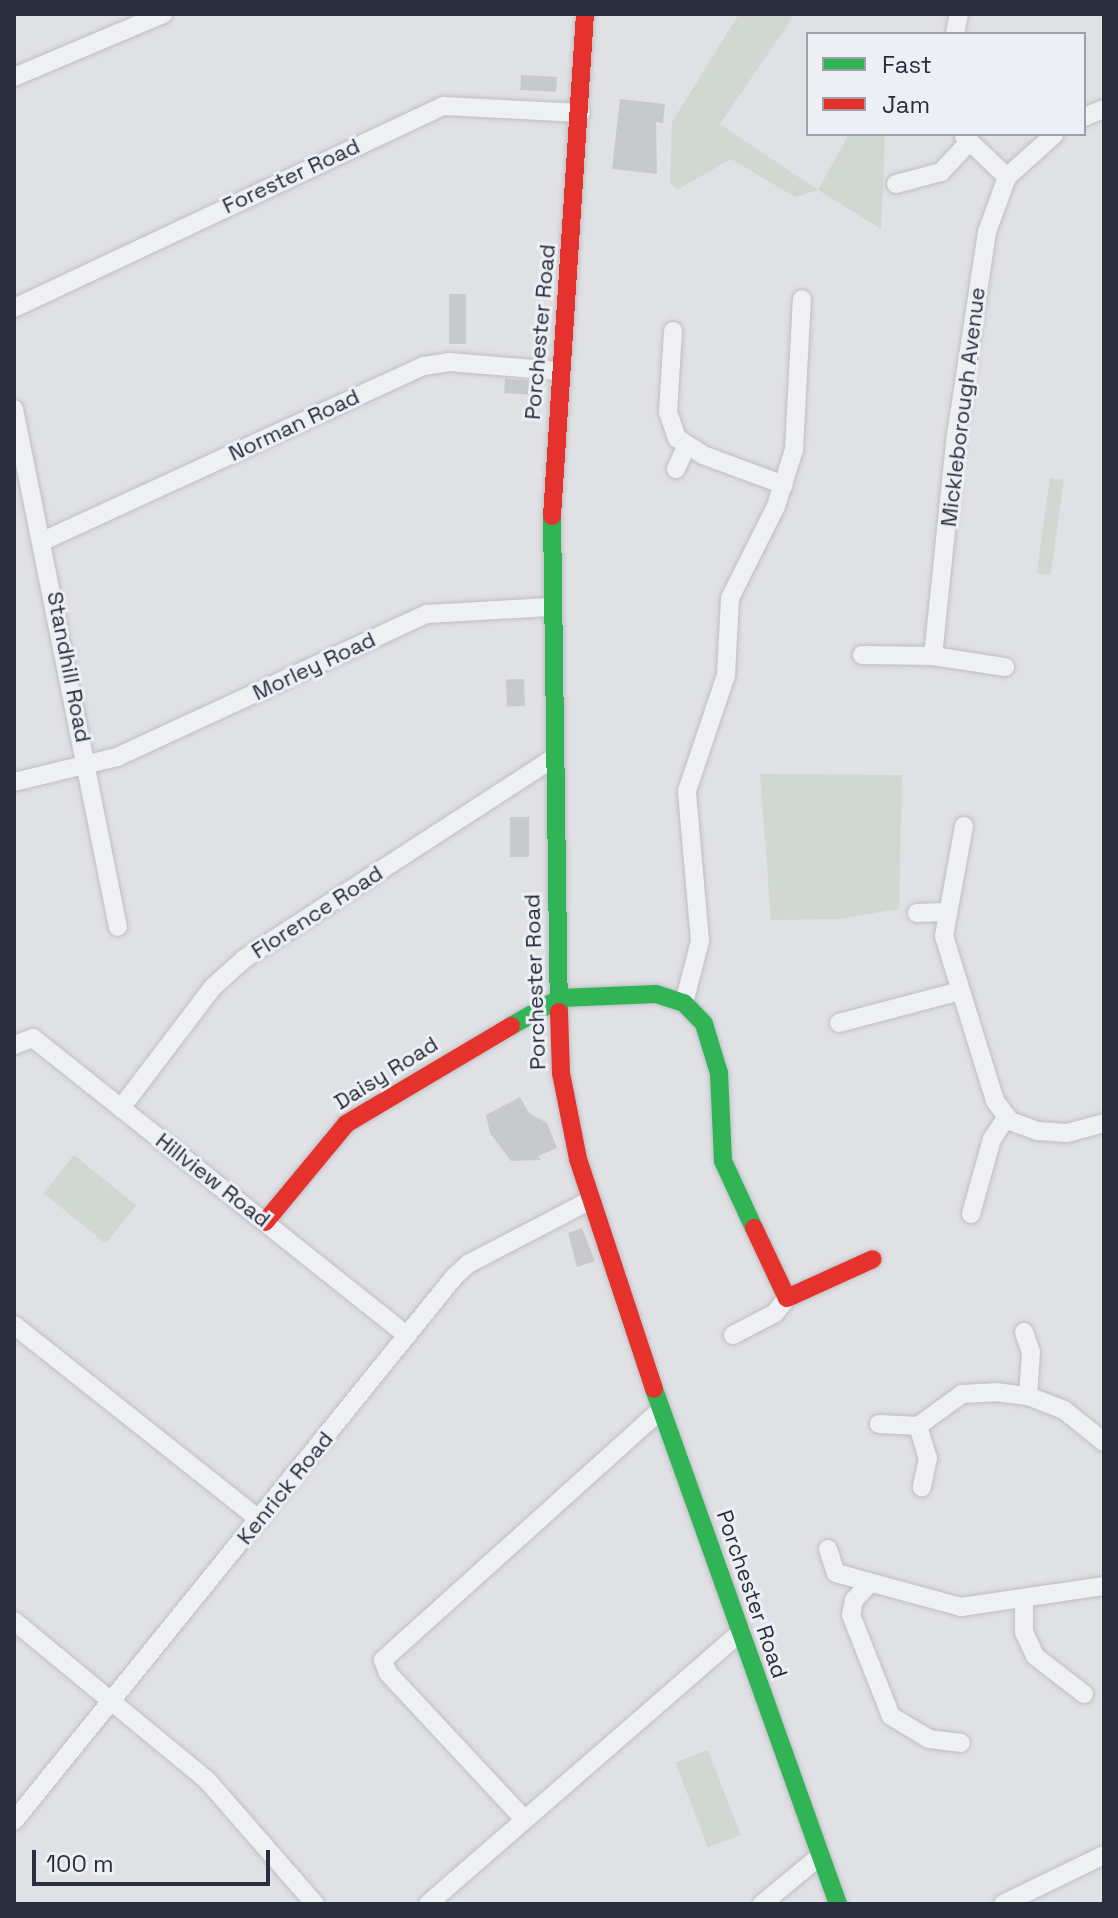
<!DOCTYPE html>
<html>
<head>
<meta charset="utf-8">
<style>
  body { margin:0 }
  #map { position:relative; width:1118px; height:1918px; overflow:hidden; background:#e0e1e5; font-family:"Space Grotesk",sans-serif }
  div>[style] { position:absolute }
  .green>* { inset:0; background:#d0d8d1; transform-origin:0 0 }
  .building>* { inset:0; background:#c8c9cd; transform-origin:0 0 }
  .roads { filter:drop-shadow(0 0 2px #bebfc3) drop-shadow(0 0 2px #bebfc3) }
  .street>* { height:18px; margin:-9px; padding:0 9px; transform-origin:9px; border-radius:9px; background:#eff0f2 }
  .fast>* { height:18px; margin:-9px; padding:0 9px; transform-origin:9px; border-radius:9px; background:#30b455 }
  .jam>* { height:18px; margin:-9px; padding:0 9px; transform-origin:9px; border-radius:9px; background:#e5322d }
  span { translate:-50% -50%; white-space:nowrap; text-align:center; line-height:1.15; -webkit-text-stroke:6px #edeff4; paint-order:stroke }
  .street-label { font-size:22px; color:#292d3c }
  .frame { position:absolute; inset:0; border:16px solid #292d3c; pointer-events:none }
  .legend { position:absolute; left:806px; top:32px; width:280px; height:104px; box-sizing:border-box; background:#edeff4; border:2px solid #9fa1aa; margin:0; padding:10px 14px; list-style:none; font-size:24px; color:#292d3c }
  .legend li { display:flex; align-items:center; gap:16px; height:40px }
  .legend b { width:40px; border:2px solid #9fa1aa }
  .scale { position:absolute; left:32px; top:1850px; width:238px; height:36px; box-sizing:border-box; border:4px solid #292d3c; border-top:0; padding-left:10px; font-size:24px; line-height:28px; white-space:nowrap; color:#292d3c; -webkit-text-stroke:6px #edeff4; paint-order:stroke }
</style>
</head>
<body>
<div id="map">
  <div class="green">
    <div style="clip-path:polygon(739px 14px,795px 14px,720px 124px,818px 190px,849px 134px,885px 134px,881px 229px,818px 190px,795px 197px,731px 159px,677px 190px,670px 182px,672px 122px)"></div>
    <div style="left:1050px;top:478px;width:14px;height:96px;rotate:8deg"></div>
    <div style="clip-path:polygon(760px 774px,902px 775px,899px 909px,839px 919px,771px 920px)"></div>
    <div style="left:74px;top:1155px;width:80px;height:49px;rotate:39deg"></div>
    <div style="left:708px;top:1750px;width:91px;height:35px;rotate:69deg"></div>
  </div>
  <div class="building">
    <div style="left:521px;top:75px;width:36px;height:15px;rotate:3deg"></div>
    <div style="clip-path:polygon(620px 99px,665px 104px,663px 123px,656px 122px,657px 174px,612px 169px)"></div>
    <div style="left:449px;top:294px;width:17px;height:50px"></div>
    <div style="left:505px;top:379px;width:26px;height:14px;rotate:4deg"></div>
    <div style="left:524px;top:679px;width:27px;height:18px;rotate:88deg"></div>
    <div style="left:510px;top:817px;width:19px;height:40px"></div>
    <div style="clip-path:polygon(520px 1097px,529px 1113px,547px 1123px,557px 1148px,538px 1156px,541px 1160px,511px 1161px,490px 1133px,486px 1115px)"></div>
    <div style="clip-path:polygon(582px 1228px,595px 1261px,577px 1267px,568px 1233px)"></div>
  </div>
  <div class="roads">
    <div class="street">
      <div style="left:955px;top:34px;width:20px;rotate:-79deg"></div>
      <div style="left:14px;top:77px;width:162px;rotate:-22.9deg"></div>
      <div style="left:1084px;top:117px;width:22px;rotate:-22deg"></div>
      <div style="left:964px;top:136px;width:59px;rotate:43.6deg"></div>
      <div style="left:896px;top:184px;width:47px;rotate:-14.9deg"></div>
      <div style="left:941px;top:172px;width:40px;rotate:-47deg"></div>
      <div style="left:14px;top:308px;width:475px;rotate:-25.2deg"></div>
      <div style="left:444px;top:106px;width:137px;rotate:2.9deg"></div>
      <div style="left:673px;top:331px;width:81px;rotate:93.5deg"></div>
      <div style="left:668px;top:412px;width:28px;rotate:71deg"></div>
      <div style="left:677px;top:438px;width:31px;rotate:33deg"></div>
      <div style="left:703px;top:455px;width:86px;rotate:20.3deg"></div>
      <div style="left:14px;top:409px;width:528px;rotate:78.65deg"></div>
      <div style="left:676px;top:469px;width:24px;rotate:-66deg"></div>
      <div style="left:43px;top:541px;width:419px;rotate:-24.7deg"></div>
      <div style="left:424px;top:366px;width:25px;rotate:-9deg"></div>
      <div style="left:449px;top:362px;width:109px;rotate:4.7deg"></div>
      <div style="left:862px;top:655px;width:71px;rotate:0.8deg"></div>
      <div style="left:933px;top:656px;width:73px;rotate:8.7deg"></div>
      <div style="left:933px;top:656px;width:222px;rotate:-84.1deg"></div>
      <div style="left:956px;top:435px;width:205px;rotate:-81.3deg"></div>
      <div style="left:987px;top:232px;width:59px;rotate:-70deg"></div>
      <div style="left:1007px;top:177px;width:64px;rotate:-41.9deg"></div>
      <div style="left:14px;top:782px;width:106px;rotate:-13.6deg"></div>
      <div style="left:117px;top:757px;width:341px;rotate:-24.8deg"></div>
      <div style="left:427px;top:614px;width:122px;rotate:-3.3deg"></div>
      <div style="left:964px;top:826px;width:112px;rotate:100.3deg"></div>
      <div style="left:944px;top:936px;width:173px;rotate:72.8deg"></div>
      <div style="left:995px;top:1101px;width:25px;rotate:53deg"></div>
      <div style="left:1010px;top:1121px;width:30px;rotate:20deg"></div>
      <div style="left:1038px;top:1131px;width:29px;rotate:4deg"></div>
      <div style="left:1067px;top:1133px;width:38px;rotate:-15deg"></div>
      <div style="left:917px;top:913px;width:27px;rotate:-2deg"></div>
      <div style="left:684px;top:1003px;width:64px;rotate:-75.5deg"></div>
      <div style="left:700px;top:941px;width:151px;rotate:-95deg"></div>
      <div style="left:687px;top:791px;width:122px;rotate:-71.4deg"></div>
      <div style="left:726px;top:675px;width:77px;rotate:-87deg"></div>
      <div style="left:730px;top:598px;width:103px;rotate:-63.4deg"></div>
      <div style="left:776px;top:506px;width:59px;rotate:-72.2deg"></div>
      <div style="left:794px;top:450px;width:151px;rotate:-87deg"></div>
      <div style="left:839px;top:1023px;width:125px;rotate:-14.8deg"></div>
      <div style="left:14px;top:1045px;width:20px;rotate:-20deg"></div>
      <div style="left:33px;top:1038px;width:478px;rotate:38.5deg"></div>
      <div style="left:121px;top:1108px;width:151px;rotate:-52.8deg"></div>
      <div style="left:212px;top:988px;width:43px;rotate:-42.2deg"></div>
      <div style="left:244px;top:959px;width:367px;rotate:-33deg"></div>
      <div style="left:971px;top:1214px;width:78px;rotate:-74.4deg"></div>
      <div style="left:992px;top:1139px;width:27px;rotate:-56deg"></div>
      <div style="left:14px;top:1325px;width:313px;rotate:38.4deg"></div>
      <div style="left:1024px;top:1332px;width:21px;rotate:71deg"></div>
      <div style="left:1031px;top:1352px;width:44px;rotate:93.9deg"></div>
      <div style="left:733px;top:1335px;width:47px;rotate:-27.6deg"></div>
      <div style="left:775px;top:1313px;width:19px;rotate:-51deg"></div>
      <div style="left:879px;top:1424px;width:39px;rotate:3deg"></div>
      <div style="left:918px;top:1426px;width:54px;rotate:-36deg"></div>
      <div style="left:962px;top:1394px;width:33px;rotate:-3deg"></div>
      <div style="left:995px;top:1392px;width:33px;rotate:7deg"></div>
      <div style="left:1028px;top:1396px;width:39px;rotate:21deg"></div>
      <div style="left:1064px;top:1410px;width:51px;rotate:38.7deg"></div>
      <div style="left:918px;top:1426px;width:34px;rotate:73deg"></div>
      <div style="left:928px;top:1458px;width:30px;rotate:102deg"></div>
      <div style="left:828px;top:1549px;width:25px;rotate:72deg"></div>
      <div style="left:836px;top:1573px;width:130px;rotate:15.2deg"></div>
      <div style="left:961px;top:1607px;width:145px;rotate:-8.4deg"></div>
      <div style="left:869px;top:1584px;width:22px;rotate:133deg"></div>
      <div style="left:854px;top:1600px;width:15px;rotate:101deg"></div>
      <div style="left:851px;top:1615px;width:109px;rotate:68.4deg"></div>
      <div style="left:891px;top:1716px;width:44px;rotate:31.2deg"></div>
      <div style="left:929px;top:1739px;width:32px;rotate:7deg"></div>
      <div style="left:1024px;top:1601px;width:31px;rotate:90deg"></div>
      <div style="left:1024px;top:1632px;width:26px;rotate:65deg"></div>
      <div style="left:1035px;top:1656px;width:62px;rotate:37.8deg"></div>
      <div style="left:14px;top:1621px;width:249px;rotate:39.5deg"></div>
      <div style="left:206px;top:1779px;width:166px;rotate:48.9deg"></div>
      <div style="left:524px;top:1819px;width:200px;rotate:-133deg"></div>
      <div style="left:388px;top:1673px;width:14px;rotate:-111deg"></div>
      <div style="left:383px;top:1660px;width:374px;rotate:-42deg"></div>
      <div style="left:14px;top:1821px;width:700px;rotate:-51.03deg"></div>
      <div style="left:454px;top:1277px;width:19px;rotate:-43deg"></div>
      <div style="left:468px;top:1264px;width:139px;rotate:-27.5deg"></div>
      <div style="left:428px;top:1904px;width:415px;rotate:-41deg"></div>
      <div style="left:762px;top:1904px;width:75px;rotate:-39.6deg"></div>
      <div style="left:1003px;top:1904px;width:112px;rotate:-25.9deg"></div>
    </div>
    <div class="fast">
      <div style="left:552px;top:516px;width:496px;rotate:89.2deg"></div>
      <div style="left:511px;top:1026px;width:56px;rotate:-29.7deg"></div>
      <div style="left:560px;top:998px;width:96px;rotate:-2.4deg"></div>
      <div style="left:656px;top:994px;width:29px;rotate:18deg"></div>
      <div style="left:684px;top:1003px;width:29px;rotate:46deg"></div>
      <div style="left:704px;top:1024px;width:51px;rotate:73deg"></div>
      <div style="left:719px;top:1073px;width:88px;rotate:87.4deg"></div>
      <div style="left:723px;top:1161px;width:74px;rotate:65.2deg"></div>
      <div style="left:654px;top:1389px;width:547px;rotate:70.34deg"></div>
    </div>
    <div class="jam">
      <div style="left:552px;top:516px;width:503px;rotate:-86.24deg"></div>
      <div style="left:559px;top:1012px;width:61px;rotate:88.1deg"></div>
      <div style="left:561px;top:1073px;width:88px;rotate:78.8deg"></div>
      <div style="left:578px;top:1159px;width:242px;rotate:71.7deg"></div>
      <div style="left:265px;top:1222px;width:127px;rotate:-50.4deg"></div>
      <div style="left:346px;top:1124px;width:192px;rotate:-30.7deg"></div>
      <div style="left:754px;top:1228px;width:77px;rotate:64.8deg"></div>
      <div style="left:787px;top:1298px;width:94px;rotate:-24.4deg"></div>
    </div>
  </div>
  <div class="street-label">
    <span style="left:291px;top:176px;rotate:-25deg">Forester Road</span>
    <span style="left:540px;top:332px;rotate:-85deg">Porchester Road</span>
    <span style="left:963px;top:407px;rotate:-83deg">Mickleborough Avenue</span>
    <span style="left:294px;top:425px;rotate:-25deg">Norman Road</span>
    <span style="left:314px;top:666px;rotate:-25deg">Morley Road</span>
    <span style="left:69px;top:667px;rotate:79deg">Standhill Road</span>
    <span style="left:317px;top:912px;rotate:-33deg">Florence Road</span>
    <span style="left:535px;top:982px;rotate:-92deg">Porchester Road</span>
    <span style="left:386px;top:1073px;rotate:-32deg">Daisy Road</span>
    <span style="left:213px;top:1180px;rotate:38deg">Hillview Road</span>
    <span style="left:285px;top:1488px;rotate:-51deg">Kenrick Road</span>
    <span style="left:752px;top:1594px;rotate:71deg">Porchester Road</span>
  </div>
  <div class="frame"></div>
  <ul class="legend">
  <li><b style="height:10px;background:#30b455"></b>Fast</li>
  <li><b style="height:10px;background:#e5322d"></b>Jam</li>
  </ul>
  <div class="scale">100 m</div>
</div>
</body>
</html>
